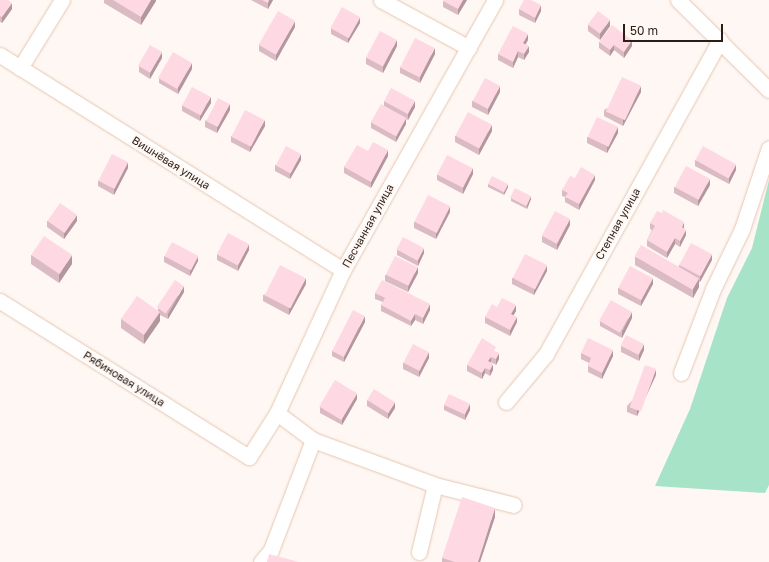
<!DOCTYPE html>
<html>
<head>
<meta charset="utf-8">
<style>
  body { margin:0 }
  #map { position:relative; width:769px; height:562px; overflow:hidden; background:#fef7f3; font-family:"Golos Text",sans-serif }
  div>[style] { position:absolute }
  .green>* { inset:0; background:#a7e3c7 }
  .roads { filter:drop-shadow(0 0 1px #e7c6b0) drop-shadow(0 0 1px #e7c6b0) }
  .minor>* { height:15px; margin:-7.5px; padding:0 7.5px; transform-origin:7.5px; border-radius:7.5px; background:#fff }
  .wall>* { inset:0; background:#dabac3 }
  .shaded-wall>* { inset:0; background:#b2979f }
  .building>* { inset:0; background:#fed8e3; transform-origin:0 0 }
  span { translate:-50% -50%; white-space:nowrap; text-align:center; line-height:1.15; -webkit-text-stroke:4px #fef7f3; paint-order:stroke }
  .street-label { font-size:11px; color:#2a1e16 }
  .scale { position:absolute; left:623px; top:24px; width:100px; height:18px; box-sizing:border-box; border:2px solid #2a1e16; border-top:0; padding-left:5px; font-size:12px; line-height:14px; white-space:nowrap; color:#2a1e16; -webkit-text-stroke:3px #fef7f3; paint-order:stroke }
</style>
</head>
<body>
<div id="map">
  <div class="green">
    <div style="clip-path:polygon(769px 180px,769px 485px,765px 493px,655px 486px,690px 409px,727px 298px,752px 248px)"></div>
  </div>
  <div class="roads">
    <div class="minor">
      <div style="left:381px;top:0;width:100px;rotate:28.6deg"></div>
      <div style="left:678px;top:0;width:128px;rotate:44.7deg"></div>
      <div style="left:0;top:55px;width:405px;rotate:32.1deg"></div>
      <div style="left:20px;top:68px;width:80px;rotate:-58.3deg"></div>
      <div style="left:0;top:301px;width:294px;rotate:32.1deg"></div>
      <div style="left:249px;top:457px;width:52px;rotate:-57.5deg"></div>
      <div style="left:277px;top:413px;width:157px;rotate:-65.2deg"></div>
      <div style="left:343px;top:270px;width:310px;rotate:-60.6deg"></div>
      <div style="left:681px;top:373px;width:90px;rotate:-69.1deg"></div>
      <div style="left:713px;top:289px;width:67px;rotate:-64.2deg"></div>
      <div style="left:742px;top:229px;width:85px;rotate:-71.6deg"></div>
      <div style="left:506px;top:402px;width:62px;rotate:-50.2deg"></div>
      <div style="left:546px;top:354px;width:359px;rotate:-61deg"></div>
      <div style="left:313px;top:440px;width:130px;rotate:20.2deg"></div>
      <div style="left:435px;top:485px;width:81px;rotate:14.2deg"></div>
      <div style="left:419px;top:552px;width:69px;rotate:-76.6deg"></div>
      <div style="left:261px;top:562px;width:16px;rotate:-50deg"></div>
      <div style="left:271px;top:550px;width:118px;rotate:-69.1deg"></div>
      <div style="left:313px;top:440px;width:45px;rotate:-143.1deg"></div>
    </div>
  </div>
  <div class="wall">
    <div style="clip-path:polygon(0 0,12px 9px,2px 23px,0 22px)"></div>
    <div style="clip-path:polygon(104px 0,156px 0,156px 1px,141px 25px,104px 3px)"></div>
    <div style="clip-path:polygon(251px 0,273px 0,268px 9px)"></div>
    <div style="clip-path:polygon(467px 0,458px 15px,443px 7px,443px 1px)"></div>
    <div style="clip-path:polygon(519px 9px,541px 11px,535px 23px,519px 15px)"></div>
    <div style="clip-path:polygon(360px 23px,348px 43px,331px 34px,331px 28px)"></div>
    <div style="clip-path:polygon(588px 25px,610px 26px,600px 40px,588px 31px)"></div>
    <div style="clip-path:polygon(295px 27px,276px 61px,259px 51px,259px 45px)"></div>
    <div style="clip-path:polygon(528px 40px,526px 44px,529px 52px,524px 60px,518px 57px,513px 68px,498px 60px,498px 54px)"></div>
    <div style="clip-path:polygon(599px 42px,632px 46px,624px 58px,614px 50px,610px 56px,599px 48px)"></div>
    <div style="clip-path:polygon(397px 46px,383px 73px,366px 64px,366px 58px)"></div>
    <div style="clip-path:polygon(435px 54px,420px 83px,400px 73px,400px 67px)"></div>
    <div style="clip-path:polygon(162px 58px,150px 79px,139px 72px,139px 66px)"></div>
    <div style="clip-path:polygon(192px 69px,178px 94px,159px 83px,159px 78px)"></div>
    <div style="clip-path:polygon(500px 92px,488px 115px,472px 107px,472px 101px)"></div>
    <div style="clip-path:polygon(641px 92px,623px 126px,604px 116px,604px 110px)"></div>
    <div style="clip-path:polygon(384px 101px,415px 107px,408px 120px,406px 119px,406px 124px,396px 142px,371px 128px,371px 122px,384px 106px)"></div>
    <div style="clip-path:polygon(211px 103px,200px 121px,182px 111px,182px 105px)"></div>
    <div style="clip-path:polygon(230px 110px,217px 133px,205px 127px,205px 121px)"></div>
    <div style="clip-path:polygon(265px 126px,250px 152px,231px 142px,231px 136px)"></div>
    <div style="clip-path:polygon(492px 131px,479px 155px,455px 142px,455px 136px)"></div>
    <div style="clip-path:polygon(618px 133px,607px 153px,587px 143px,587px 137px)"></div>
    <div style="clip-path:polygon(368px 151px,388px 156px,371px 188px,344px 173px,344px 167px)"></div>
    <div style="clip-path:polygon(301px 160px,290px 179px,275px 171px,275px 165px)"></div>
    <div style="clip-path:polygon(695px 160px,736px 170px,729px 184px,695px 166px)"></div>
    <div style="clip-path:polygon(128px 168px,114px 195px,98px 186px,98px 181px)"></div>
    <div style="clip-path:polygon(473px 174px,463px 194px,437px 180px,437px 175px)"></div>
    <div style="clip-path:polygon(575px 178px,595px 180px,579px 210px,565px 202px,565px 197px,562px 196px,562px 190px)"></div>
    <div style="clip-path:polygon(488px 184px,508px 187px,504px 195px,488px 187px)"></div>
    <div style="clip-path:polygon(710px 185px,698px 206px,674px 193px,674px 187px)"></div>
    <div style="clip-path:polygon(511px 198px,531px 199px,527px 209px,511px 201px)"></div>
    <div style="clip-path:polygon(450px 212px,436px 239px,414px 228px,414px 222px)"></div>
    <div style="clip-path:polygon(47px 221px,77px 221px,64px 239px,47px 227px)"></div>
    <div style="clip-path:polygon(650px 223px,684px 228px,686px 235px,680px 247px,675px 244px,667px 258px,647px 246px,647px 240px,652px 230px,650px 229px)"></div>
    <div style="clip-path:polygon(570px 225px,557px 250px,542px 242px,542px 236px)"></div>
    <div style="clip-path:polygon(249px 250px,238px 271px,217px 260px,217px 254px)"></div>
    <div style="clip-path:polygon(397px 250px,424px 253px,418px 266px,397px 255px)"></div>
    <div style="clip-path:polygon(31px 255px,72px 264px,59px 283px,31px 264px)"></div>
    <div style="clip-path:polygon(164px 256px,198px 261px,190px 276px,164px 262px)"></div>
    <div style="clip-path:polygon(635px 257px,679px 267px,679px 265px,712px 260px,700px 282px,699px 282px,699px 287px,693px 298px,635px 265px)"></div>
    <div style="clip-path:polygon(547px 271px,534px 295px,512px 284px,512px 278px)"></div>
    <div style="clip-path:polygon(418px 273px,408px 292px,385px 281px,385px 275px)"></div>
    <div style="clip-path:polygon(306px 284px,289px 315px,263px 301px,263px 295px)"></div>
    <div style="clip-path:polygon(653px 284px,641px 306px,618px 294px,618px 288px)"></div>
    <div style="clip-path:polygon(184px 292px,168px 319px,160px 315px,160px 321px,144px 344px,121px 328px,121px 319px,158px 311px,158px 308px)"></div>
    <div style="clip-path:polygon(375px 293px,430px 310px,423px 324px,415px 320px,411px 326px,381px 311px,381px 305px,383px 302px,375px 299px)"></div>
    <div style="clip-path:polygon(497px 307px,516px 311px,513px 315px,517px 322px,510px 336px,485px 323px,485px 317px)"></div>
    <div style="clip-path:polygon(632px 318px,622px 338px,600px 326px,600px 321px)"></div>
    <div style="clip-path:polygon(365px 322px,344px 362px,332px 356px,332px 351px)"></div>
    <div style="clip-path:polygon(621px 346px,644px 350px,639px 361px,621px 352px)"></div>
    <div style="clip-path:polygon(496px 352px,499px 359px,496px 365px,491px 362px,493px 370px,490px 376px,485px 373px,482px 379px,467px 371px,467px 365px)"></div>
    <div style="clip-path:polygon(581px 353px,613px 356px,602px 379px,588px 372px,588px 366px,589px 363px,581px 359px)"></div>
    <div style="clip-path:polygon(429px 358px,419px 377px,403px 369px,403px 363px)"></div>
    <div style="clip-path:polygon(656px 375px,637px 416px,627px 412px,627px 406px)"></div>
    <div style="clip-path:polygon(357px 399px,342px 425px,320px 413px,320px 407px)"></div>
    <div style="clip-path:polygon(367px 400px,395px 408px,388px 419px,367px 406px)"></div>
    <div style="clip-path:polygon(444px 405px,470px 410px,465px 420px,444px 410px)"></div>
    <div style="clip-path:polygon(495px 517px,480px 562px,442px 562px,442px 558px)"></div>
  </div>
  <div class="shaded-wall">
    <div style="clip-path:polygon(151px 0,156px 0,156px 1px,141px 25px,141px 17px)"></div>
    <div style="clip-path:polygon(269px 0,273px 0,268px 9px,268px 3px)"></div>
    <div style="clip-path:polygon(463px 0,467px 0,458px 15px,458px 9px)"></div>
    <div style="clip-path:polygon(12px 3px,12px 9px,2px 23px,2px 17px)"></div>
    <div style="clip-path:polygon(541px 5px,541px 11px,535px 23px,535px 18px)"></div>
    <div style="clip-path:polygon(360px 17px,360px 23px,348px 43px,348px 37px)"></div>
    <div style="clip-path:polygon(610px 20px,610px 26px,600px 40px,600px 34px)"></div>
    <div style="clip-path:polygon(295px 21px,295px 27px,276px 61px,276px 55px)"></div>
    <div style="clip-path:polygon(528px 34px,528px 40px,523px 48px,523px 43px)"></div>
    <div style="clip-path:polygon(397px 40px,397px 46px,383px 73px,383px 67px)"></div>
    <div style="clip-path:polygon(632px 40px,632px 46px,624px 58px,624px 52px)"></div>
    <div style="clip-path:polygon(614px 45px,614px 50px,610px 56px,610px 50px)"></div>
    <div style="clip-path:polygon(529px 46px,529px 52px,524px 60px,524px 54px)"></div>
    <div style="clip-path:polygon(435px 48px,435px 54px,420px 83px,420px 77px)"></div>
    <div style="clip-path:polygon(518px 51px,518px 57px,513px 68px,513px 62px)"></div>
    <div style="clip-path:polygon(162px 52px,162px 58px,150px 79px,150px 73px)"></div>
    <div style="clip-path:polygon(192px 63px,192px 69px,178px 94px,178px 88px)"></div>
    <div style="clip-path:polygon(500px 86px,500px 92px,488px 115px,488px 109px)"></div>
    <div style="clip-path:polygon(641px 86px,641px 92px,623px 126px,623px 120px)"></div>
    <div style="clip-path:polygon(211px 97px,211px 103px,200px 121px,200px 115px)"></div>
    <div style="clip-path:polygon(415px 101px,415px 107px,408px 120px,408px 114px)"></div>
    <div style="clip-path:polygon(230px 104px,230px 110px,217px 133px,217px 127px)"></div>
    <div style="clip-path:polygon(406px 118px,406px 124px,396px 142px,396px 136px)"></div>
    <div style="clip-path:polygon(265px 120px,265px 126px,250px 152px,250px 146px)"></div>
    <div style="clip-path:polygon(492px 125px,492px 131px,479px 155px,479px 149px)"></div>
    <div style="clip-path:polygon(618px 127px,618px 133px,607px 153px,607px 148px)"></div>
    <div style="clip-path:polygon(388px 150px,388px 156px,371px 188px,371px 182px)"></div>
    <div style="clip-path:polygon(301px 154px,301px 160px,290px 179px,290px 174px)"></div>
    <div style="clip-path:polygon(128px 162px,128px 168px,114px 195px,114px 189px)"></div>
    <div style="clip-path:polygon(736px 164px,736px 170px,729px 184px,729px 178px)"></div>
    <div style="clip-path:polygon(473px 168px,473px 174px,463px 194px,463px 188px)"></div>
    <div style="clip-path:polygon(595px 175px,595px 180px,579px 210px,579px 204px)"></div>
    <div style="clip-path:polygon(710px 179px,710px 185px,698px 206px,698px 200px)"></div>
    <div style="clip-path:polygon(508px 184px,508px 187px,504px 195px,504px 192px)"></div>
    <div style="clip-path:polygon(531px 196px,531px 199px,527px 209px,527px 206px)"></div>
    <div style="clip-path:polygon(450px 206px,450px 212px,436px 239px,436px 234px)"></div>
    <div style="clip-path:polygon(77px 215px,77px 221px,64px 239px,64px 233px)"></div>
    <div style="clip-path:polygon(570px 219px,570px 225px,557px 250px,557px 244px)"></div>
    <div style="clip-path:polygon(684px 222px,684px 228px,682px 233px,682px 227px)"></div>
    <div style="clip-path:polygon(686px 230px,686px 235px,680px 247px,680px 241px)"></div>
    <div style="clip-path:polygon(675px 238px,675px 244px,667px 258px,667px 252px)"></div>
    <div style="clip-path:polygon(249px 244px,249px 250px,238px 271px,238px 265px)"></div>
    <div style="clip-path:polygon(424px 248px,424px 253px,418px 266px,418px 260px)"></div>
    <div style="clip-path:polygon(712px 254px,712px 260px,700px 282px,700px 276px)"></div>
    <div style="clip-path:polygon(72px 255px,72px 264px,59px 283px,59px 275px)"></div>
    <div style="clip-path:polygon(198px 256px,198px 261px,190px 276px,190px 271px)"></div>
    <div style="clip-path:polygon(547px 265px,547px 271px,534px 295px,534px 290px)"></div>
    <div style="clip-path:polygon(418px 267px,418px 273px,408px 292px,408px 287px)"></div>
    <div style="clip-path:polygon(306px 278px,306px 284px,289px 315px,289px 309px)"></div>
    <div style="clip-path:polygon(653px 278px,653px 284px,641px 306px,641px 300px)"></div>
    <div style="clip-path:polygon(699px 278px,699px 287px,693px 298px,693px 289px)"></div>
    <div style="clip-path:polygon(184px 286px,184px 292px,168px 319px,168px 314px)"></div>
    <div style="clip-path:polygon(430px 304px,430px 310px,423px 324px,423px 318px)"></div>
    <div style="clip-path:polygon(516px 305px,516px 311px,511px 320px,511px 314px)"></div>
    <div style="clip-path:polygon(160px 312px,160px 321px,144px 344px,144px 335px)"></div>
    <div style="clip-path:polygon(632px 312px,632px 318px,622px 338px,622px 332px)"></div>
    <div style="clip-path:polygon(415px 314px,415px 320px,411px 326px,411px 321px)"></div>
    <div style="clip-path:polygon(365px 316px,365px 322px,344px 362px,344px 357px)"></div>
    <div style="clip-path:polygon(517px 317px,517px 322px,510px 336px,510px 330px)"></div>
    <div style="clip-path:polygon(644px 344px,644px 350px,639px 361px,639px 355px)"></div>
    <div style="clip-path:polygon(613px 350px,613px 356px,602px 379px,602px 373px)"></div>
    <div style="clip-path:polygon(429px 352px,429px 358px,419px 377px,419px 371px)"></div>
    <div style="clip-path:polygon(499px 353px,499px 359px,496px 365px,496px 359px)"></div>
    <div style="clip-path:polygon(491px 357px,491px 362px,488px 361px)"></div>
    <div style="clip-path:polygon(493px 364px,493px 370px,490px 376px,490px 370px)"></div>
    <div style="clip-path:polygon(485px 368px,485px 373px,482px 379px,482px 373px)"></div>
    <div style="clip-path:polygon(656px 369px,656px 375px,637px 416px,637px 410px)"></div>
    <div style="clip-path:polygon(357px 393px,357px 399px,342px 425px,342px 419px)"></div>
    <div style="clip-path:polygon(395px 402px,395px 408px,388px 419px,388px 413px)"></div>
    <div style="clip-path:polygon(470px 404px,470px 410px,465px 420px,465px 414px)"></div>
    <div style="clip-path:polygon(495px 508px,495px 517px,480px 562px,478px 562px)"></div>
  </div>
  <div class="building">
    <div style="clip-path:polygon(0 0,8px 0,12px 3px,2px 17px,0 16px)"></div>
    <div style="clip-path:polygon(113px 0,151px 0,141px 17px)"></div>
    <div style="clip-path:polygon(262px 0,269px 0,268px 3px)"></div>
    <div style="clip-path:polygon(444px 0,463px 0,458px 9px,443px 1px)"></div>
    <div style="clip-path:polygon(524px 0,531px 0,541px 5px,535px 18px,519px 9px)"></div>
    <div style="left:342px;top:7px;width:21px;height:24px;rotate:29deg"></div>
    <div style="left:278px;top:11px;width:20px;height:39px;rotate:30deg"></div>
    <div style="left:598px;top:11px;width:15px;height:17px;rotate:37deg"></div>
    <div style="clip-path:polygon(612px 25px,632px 40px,624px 52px,614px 45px,610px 50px,599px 42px)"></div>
    <div style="clip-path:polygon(513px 26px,528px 34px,523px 43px,529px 46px,524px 54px,518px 51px,513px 62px,498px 54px)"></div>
    <div style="left:380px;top:31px;width:19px;height:30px;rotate:28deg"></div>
    <div style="left:415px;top:38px;width:22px;height:33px;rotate:27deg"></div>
    <div style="left:150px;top:45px;width:14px;height:24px;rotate:30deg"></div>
    <div style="left:173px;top:52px;width:22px;height:30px;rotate:30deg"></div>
    <div style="left:622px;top:77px;width:21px;height:38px;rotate:25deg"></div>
    <div style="left:485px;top:78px;width:17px;height:26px;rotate:28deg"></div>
    <div style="left:192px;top:87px;width:21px;height:21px;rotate:28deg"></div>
    <div style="left:391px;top:88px;width:27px;height:15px;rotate:28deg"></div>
    <div style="left:218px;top:98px;width:13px;height:26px;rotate:27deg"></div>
    <div style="left:381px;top:104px;width:29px;height:21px;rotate:29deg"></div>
    <div style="left:245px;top:110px;width:22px;height:30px;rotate:27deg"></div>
    <div style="left:468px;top:112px;width:27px;height:27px;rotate:28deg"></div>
    <div style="left:597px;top:117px;width:23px;height:22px;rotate:25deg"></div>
    <div style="clip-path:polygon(373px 142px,388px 150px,371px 182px,344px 167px,357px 145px,368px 151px)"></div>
    <div style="left:286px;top:146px;width:17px;height:22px;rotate:28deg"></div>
    <div style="left:703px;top:146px;width:38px;height:16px;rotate:29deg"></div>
    <div style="left:112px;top:154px;width:18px;height:30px;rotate:27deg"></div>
    <div style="left:447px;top:155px;width:29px;height:22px;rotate:27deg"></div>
    <div style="left:686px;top:166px;width:27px;height:24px;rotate:28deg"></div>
    <div style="clip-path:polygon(581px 167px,595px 175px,579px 204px,565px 197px,568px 193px,562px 190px,570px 176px,575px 178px)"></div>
    <div style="left:492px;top:176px;width:18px;height:9px;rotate:27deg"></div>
    <div style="left:515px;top:188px;width:18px;height:11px;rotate:27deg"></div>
    <div style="left:428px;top:195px;width:25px;height:30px;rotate:27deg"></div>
    <div style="left:60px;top:203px;width:21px;height:22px;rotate:35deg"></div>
    <div style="clip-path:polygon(663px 210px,684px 222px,682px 227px,686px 230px,680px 241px,675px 238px,667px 252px,647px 240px,655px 226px,650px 223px,657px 211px,662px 213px)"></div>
    <div style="left:555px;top:211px;width:17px;height:28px;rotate:28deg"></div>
    <div style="left:228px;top:233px;width:24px;height:24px;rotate:28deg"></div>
    <div style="left:44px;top:236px;width:34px;height:23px;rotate:34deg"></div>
    <div style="left:403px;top:237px;width:24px;height:14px;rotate:28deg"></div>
    <div style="left:172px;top:242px;width:30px;height:16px;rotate:28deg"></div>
    <div style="left:691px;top:243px;width:24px;height:25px;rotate:28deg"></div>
    <div style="left:641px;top:245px;width:67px;height:13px;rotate:30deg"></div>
    <div style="left:525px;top:254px;width:25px;height:27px;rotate:27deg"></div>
    <div style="left:395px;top:256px;width:25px;height:21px;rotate:26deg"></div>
    <div style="left:280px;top:265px;width:29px;height:34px;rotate:27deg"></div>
    <div style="left:630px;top:266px;width:26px;height:25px;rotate:28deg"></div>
    <div style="left:175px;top:280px;width:11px;height:33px;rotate:34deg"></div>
    <div style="clip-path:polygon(382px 280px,430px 304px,423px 318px,415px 314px,411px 321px,381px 305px,385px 298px,375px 293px)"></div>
    <div style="left:137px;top:296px;width:28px;height:28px;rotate:35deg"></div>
    <div style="clip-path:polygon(502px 298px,516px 305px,511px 314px,517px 317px,510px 330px,485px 317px,492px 304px,497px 307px)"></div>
    <div style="left:611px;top:300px;width:24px;height:24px;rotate:30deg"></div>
    <div style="left:353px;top:310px;width:13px;height:46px;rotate:27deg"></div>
    <div style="left:626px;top:335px;width:20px;height:12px;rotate:27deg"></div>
    <div style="clip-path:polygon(482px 338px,496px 347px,494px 351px,499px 353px,496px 359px,491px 357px,488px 361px,493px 364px,490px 370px,485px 368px,482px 373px,467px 365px)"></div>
    <div style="clip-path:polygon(588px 338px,613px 350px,602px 373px,588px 366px,591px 358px,581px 353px)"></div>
    <div style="left:413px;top:344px;width:18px;height:21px;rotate:27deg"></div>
    <div style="left:645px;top:365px;width:12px;height:45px;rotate:20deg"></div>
    <div style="left:335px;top:380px;width:26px;height:31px;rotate:31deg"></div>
    <div style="left:374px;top:389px;width:25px;height:13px;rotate:32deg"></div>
    <div style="left:449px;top:394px;width:23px;height:12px;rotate:25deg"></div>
    <div style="clip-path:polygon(462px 497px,495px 508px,478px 562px,455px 562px,442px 558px)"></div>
    <div style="clip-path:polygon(269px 554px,299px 562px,267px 562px)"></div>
  </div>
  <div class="street-label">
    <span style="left:171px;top:163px;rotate:32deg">Вишнёвая улица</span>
    <span style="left:618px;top:224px;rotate:-61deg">Степная улица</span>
    <span style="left:368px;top:226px;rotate:-61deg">Песчанная улица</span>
    <span style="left:124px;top:379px;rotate:32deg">Рябиновая улица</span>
  </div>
  <div class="scale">50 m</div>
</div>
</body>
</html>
